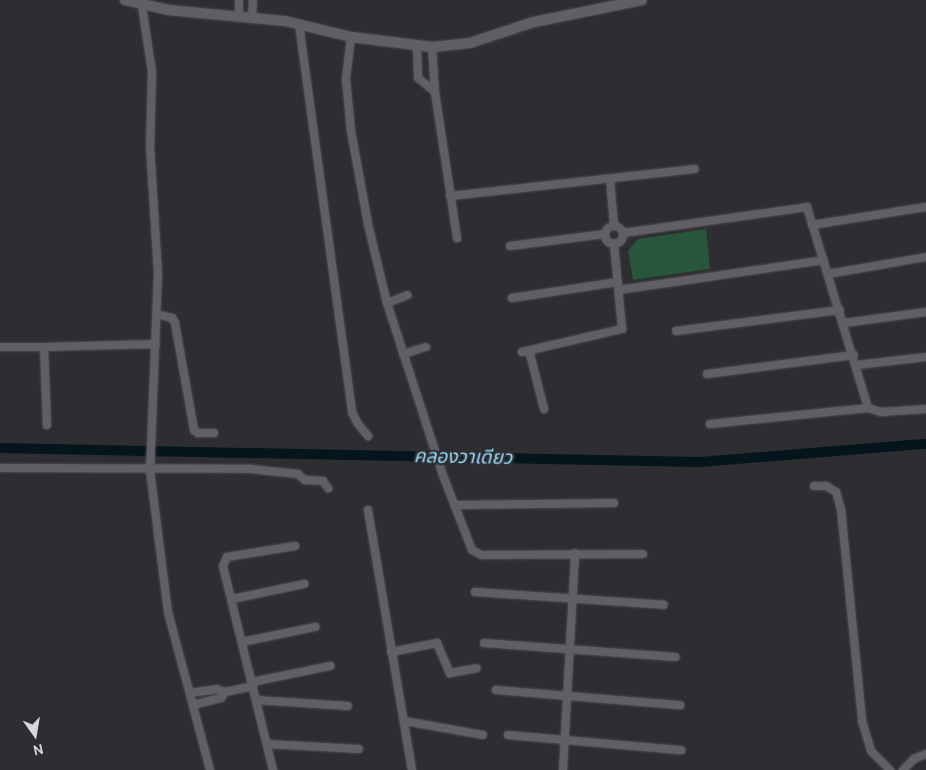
<!DOCTYPE html>
<html>
<head>
<meta charset="utf-8">
<style>
  body { margin:0 }
  #map { position:relative; width:926px; height:770px; overflow:hidden; background:#2d2d32; font-family:Cabin,"Noto Sans Thai",sans-serif }
  div>[style] { position:absolute }
  .green>* { inset:0; background:#27563a }
  .canal>* { height:10px; margin:-5px; padding:0 5px; transform-origin:5px; border-radius:5px; background:#04151c }
  .roads { filter:drop-shadow(0 0 1px #4c4b50) drop-shadow(0 0 1px #4c4b50) }
  .minor>* { height:8px; margin:-4px; padding:0 4px; transform-origin:4px; border-radius:4px; background:#605f65 }
  .minor>.ring { margin:-4px; padding:0; box-sizing:content-box; background:none; border:8px solid #605f65; border-radius:50% }
  .tertiary>* { height:10px; margin:-5px; padding:0 5px; transform-origin:5px; border-radius:5px; background:#605f65 }
  span { translate:-50% -50%; white-space:nowrap; text-align:center; line-height:1.15; -webkit-text-stroke:5px #2d2d32; paint-order:stroke }
  .water-label { font-size:19px; color:#97dcfb; font-style:italic }
  .north { position:absolute; left:10px; top:710px; width:50px; height:50px; -webkit-text-stroke:4px #2d2d32; paint-order:stroke; rotate:167deg; font-size:14px; font-weight:700; line-height:20px; text-align:center; color:#d7d6da }
  .north::after { content:''; display:block; margin:auto; width:18px; height:22px; background:#d7d6da; clip-path:polygon(50% 0,100% 100%,50% 72%,0 100%) }
</style>
</head>
<body>
<div id="map">
  <div class="green">
    <div style="clip-path:polygon(706px 229px,710px 269px,633px 280px,628px 251px,638px 239px)"></div>
  </div>
  <div class="canal">
    <div style="left:0;top:448px;width:700px;rotate:1.15deg"></div>
    <div style="left:700px;top:462px;width:227px;rotate:-4.6deg"></div>
  </div>
  <div class="roads">
    <div class="minor">
      <div style="left:142px;top:6px;width:67px;rotate:81.4deg"></div>
      <div style="left:152px;top:72px;width:74px;rotate:91.5deg"></div>
      <div style="left:150px;top:146px;width:127px;rotate:86.4deg"></div>
      <div style="left:158px;top:273px;width:197px;rotate:92.3deg"></div>
      <div style="left:150px;top:470px;width:143px;rotate:82.8deg"></div>
      <div style="left:168px;top:612px;width:163px;rotate:75.1deg"></div>
      <div style="left:239px;top:17px;width:17px;rotate:-90deg"></div>
      <div style="left:252px;top:18px;width:18px;rotate:-87deg"></div>
      <div style="left:299px;top:24px;width:392px;rotate:82.2deg"></div>
      <div style="left:352px;top:412px;width:13px;rotate:63deg"></div>
      <div style="left:358px;top:424px;width:16px;rotate:50deg"></div>
      <div style="left:351px;top:37px;width:42px;rotate:96.8deg"></div>
      <div style="left:346px;top:79px;width:52px;rotate:84.5deg"></div>
      <div style="left:351px;top:131px;width:95px;rotate:79.6deg"></div>
      <div style="left:368px;top:224px;width:81px;rotate:76.5deg"></div>
      <div style="left:387px;top:303px;width:184px;rotate:72deg"></div>
      <div style="left:444px;top:478px;width:77px;rotate:68.7deg"></div>
      <div style="left:472px;top:550px;width:11px;rotate:27deg"></div>
      <div style="left:482px;top:555px;width:161px;rotate:-0.4deg"></div>
      <div style="left:417px;top:46px;width:32px;rotate:88deg"></div>
      <div style="left:418px;top:78px;width:22px;rotate:39deg"></div>
      <div style="left:432px;top:47px;width:45px;rotate:86.2deg"></div>
      <div style="left:435px;top:92px;width:148px;rotate:81.4deg"></div>
      <div style="left:610px;top:179px;width:47px;rotate:85.1deg"></div>
      <div style="left:450px;top:196px;width:246px;rotate:-6.3deg"></div>
      <div style="left:812px;top:225px;width:115px;rotate:-9deg"></div>
      <div class="ring" style="left:605px;top:226px;width:10px;height:10px"></div>
      <div style="left:623px;top:233px;width:186px;rotate:-8deg"></div>
      <div style="left:807px;top:207px;width:210px;rotate:73.1deg"></div>
      <div style="left:510px;top:246px;width:96px;rotate:-7.2deg"></div>
      <div style="left:828px;top:274px;width:99px;rotate:-9.8deg"></div>
      <div style="left:619px;top:290px;width:207px;rotate:-8.3deg"></div>
      <div style="left:512px;top:298px;width:107px;rotate:-8.6deg"></div>
      <div style="left:387px;top:303px;width:22px;rotate:-21deg"></div>
      <div style="left:157px;top:314px;width:16px;rotate:15deg"></div>
      <div style="left:172px;top:318px;width:6px;rotate:59deg"></div>
      <div style="left:175px;top:323px;width:109px;rotate:79.9deg"></div>
      <div style="left:194px;top:430px;width:5px;rotate:37deg"></div>
      <div style="left:198px;top:433px;width:16px"></div>
      <div style="left:844px;top:323px;width:83px;rotate:-7.6deg"></div>
      <div style="left:676px;top:331px;width:165px;rotate:-7.3deg"></div>
      <div style="left:0;top:347px;width:44px"></div>
      <div style="left:529px;top:350px;width:61px;rotate:75.7deg"></div>
      <div style="left:522px;top:352px;width:103px;rotate:-13deg"></div>
      <div style="left:622px;top:329px;width:86px;rotate:-95.3deg"></div>
      <div style="left:403px;top:354px;width:24px;rotate:-17deg"></div>
      <div style="left:857px;top:365px;width:69px;rotate:-6.6deg"></div>
      <div style="left:707px;top:374px;width:148px;rotate:-7.4deg"></div>
      <div style="left:710px;top:424px;width:159px;rotate:-5.8deg"></div>
      <div style="left:868px;top:408px;width:14px;rotate:17deg"></div>
      <div style="left:881px;top:412px;width:45px;rotate:-3.8deg"></div>
      <div style="left:47px;top:425px;width:78px;rotate:-92.2deg"></div>
      <div style="left:44px;top:347px;width:112px;rotate:-1.5deg"></div>
      <div style="left:0;top:468px;width:250px;rotate:0.2deg"></div>
      <div style="left:250px;top:469px;width:48px;rotate:5.9deg"></div>
      <div style="left:298px;top:474px;width:9px;rotate:41deg"></div>
      <div style="left:305px;top:480px;width:18px;rotate:3deg"></div>
      <div style="left:323px;top:481px;width:9px;rotate:54deg"></div>
      <div style="left:814px;top:486px;width:12px"></div>
      <div style="left:826px;top:486px;width:12px;rotate:31deg"></div>
      <div style="left:836px;top:492px;width:18px;rotate:74deg"></div>
      <div style="left:841px;top:509px;width:213px;rotate:84.3deg"></div>
      <div style="left:862px;top:721px;width:31px;rotate:73deg"></div>
      <div style="left:871px;top:751px;width:27px;rotate:45deg"></div>
      <div style="left:456px;top:505px;width:158px;rotate:-0.7deg"></div>
      <div style="left:368px;top:510px;width:264px;rotate:80.4deg"></div>
      <div style="left:475px;top:592px;width:189px;rotate:3.9deg"></div>
      <div style="left:232px;top:599px;width:74px;rotate:-11.8deg"></div>
      <div style="left:242px;top:642px;width:75px;rotate:-11.6deg"></div>
      <div style="left:484px;top:643px;width:192px;rotate:4.2deg"></div>
      <div style="left:391px;top:652px;width:47px;rotate:-11.1deg"></div>
      <div style="left:437px;top:643px;width:33px;rotate:67deg"></div>
      <div style="left:450px;top:673px;width:27px;rotate:-10deg"></div>
      <div style="left:252px;top:682px;width:80px;rotate:-11.6deg"></div>
      <div style="left:496px;top:690px;width:185px;rotate:4.7deg"></div>
      <div style="left:190px;top:693px;width:27px;rotate:-8deg"></div>
      <div style="left:217px;top:689px;width:9px;rotate:21deg"></div>
      <div style="left:225px;top:692px;width:29px;rotate:-12deg"></div>
      <div style="left:256px;top:700px;width:92px;rotate:3.7deg"></div>
      <div style="left:193px;top:705px;width:29px;rotate:-14deg"></div>
      <div style="left:221px;top:698px;width:7px;rotate:-56deg"></div>
      <div style="left:404px;top:721px;width:80px;rotate:10deg"></div>
      <div style="left:508px;top:735px;width:174px;rotate:5deg"></div>
      <div style="left:267px;top:744px;width:92px;rotate:3.1deg"></div>
      <div style="left:273px;top:770px;width:210px;rotate:-103.8deg"></div>
      <div style="left:223px;top:566px;width:10px;rotate:-66deg"></div>
      <div style="left:227px;top:557px;width:69px;rotate:-9.2deg"></div>
      <div style="left:563px;top:770px;width:217px;rotate:-86.8deg"></div>
      <div style="left:903px;top:770px;width:16px;rotate:-45deg"></div>
      <div style="left:914px;top:759px;width:13px;rotate:-23deg"></div>
    </div>
    <div class="tertiary">
      <div style="left:125px;top:0;width:44px;rotate:13.1deg"></div>
      <div style="left:168px;top:10px;width:118px;rotate:5.4deg"></div>
      <div style="left:285px;top:21px;width:68px;rotate:13.6deg"></div>
      <div style="left:351px;top:37px;width:82px;rotate:7deg"></div>
      <div style="left:432px;top:47px;width:38px;rotate:-6deg"></div>
      <div style="left:470px;top:43px;width:67px;rotate:-18.2deg"></div>
      <div style="left:534px;top:22px;width:110px;rotate:-11.5deg"></div>
    </div>
  </div>
  <div class="water-label">
    <span style="left:463px;top:457px;rotate:1deg">คลองวาเดียว</span>
  </div>
  <div class="north">N</div>
</div>
</body>
</html>
